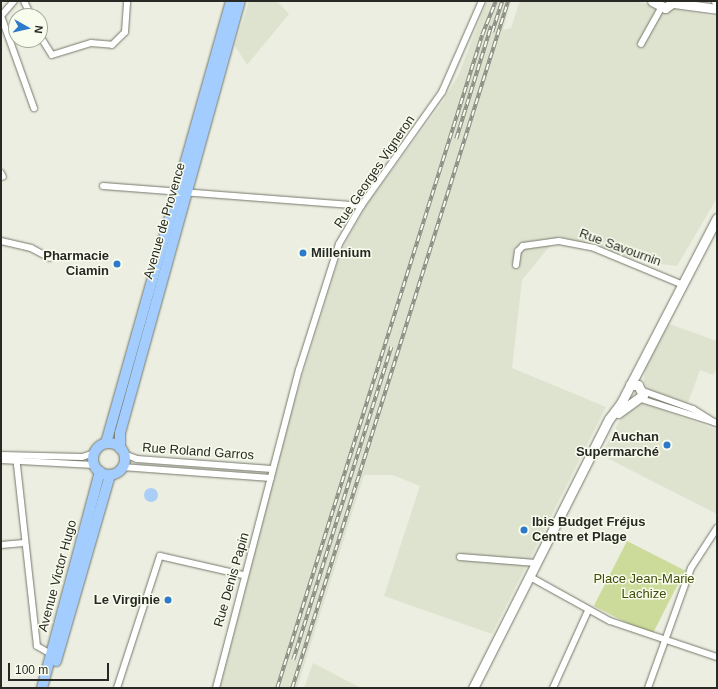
<!DOCTYPE html>
<html>
<head>
<meta charset="utf-8">
<style>
  body { margin:0 }
  #map { position:relative; width:718px; height:689px; overflow:hidden; background:#ebeee0; font-family:Helvetica,sans-serif }
  div>[style] { position:absolute }
  .built>* { inset:0; background:#dee3cf }
  .green>* { inset:0; background:#ccdb99; transform-origin:0 0 }
  .water>* { inset:0; background:#abcef7 }
  .round { border-radius:50% }
  .roads { filter:drop-shadow(0 0 1px #75786b) drop-shadow(0 0 1px #75786b) }
  .minor>* { height:6px; margin:-3px; padding:0 3px; transform-origin:3px; border-radius:3px; background:#fff }
  .secondary>* { height:9px; margin:-4.5px; padding:0 4.5px; transform-origin:4.5px; border-radius:4.5px; background:#fff }
  .primary>* { height:10px; margin:-5px; padding:0 5px; transform-origin:5px; border-radius:5px; background:#a2cdfe }
  .primary>.ring { margin:-5px; padding:0; box-sizing:content-box; background:none; border:10px solid #a2cdfe; border-radius:50% }
  .rail>* { height:3.5px; margin-top:-1.75px; transform-origin:0; background:repeating-linear-gradient(90deg,#f8fced 0 6px,#8b8d84 0 12px); box-sizing:border-box; border-block:1px solid #8b8d84 }
  .dots>* { width:11px; height:11px; translate:-50% -50%; box-sizing:border-box; border:2px solid #f8fced; border-radius:50% }
  span { translate:-50% -50%; white-space:nowrap; text-align:center; line-height:1.15; -webkit-text-stroke:3px #f8fced; paint-order:stroke }
  .street-label { font-size:13px; color:#282924 }
  .poi-label { font-size:13px; color:#282924; font-weight:700 }
  .left { translate:0 -50%; text-align:left }
  .right { translate:-100% -50%; text-align:right }
  .park-label { font-size:13px; color:#424c09 }
  .frame { position:absolute; inset:0; border:2px solid #282924; pointer-events:none }
  .north { position:absolute; left:8px; top:8px; width:40px; height:40px; box-sizing:border-box; background:#f8fced; border:1px solid #a5a89d; border-radius:50%; rotate:98deg; font-size:11px; font-weight:700; line-height:16px; text-align:center; color:#282924 }
  .north::after { content:''; display:block; margin:auto; width:14px; height:18px; background:#2d7aca; clip-path:polygon(50% 0,100% 100%,50% 72%,0 100%) }
  .scale { position:absolute; left:8px; top:663px; width:101px; height:18px; box-sizing:border-box; border:2px solid #282924; border-top:0; padding-left:5px; font-size:12px; line-height:14px; white-space:nowrap; color:#282924; -webkit-text-stroke:3px #f8fced; paint-order:stroke }
</style>
</head>
<body>
<div id="map">
  <div class="built">
    <div style="clip-path:polygon(249px 1px,277px 1px,289px 14px,247px 65px,235px 46px)"></div>
    <div style="clip-path:polygon(487px 1px,511px 1px,503px 30px,511px 28px,520px 1px,633px 1px,717px 17px,717px 198px,677px 266px,651px 263px,558px 236px,522px 280px,512px 368px,606px 407px,492px 634px,384px 596px,420px 486px,393px 475px,364px 475px,297px 688px,220px 688px,293px 405px,342px 249px,367px 204px,442px 103px,459px 74px)"></div>
    <div style="clip-path:polygon(669px 324px,717px 341px,717px 368px,713px 375px,700px 370px,688px 403px,647px 389px,644px 381px,645px 368px)"></div>
    <div style="clip-path:polygon(643px 403px,717px 430px,717px 514px,601px 455px,626px 409px)"></div>
    <div style="clip-path:polygon(313px 663px,361px 688px,304px 688px)"></div>
  </div>
  <div class="green">
    <div style="left:627px;top:541px;width:65px;height:73px;rotate:27deg"></div>
  </div>
  <div class="water">
    <div class="round" style="left:144px;top:488px;width:14px;height:14px"></div>
  </div>
  <div class="roads">
    <div class="minor">
      <div style="left:24px;top:1px;width:17px;rotate:65deg"></div>
      <div style="left:1px;top:16px;width:98px;rotate:70.3deg"></div>
      <div style="left:1px;top:16px;width:20px;rotate:-49deg"></div>
      <div style="left:40px;top:36px;width:22px;rotate:58deg"></div>
      <div style="left:52px;top:55px;width:41px;rotate:-17.1deg"></div>
      <div style="left:91px;top:43px;width:21px;rotate:5deg"></div>
      <div style="left:112px;top:45px;width:18px;rotate:-45deg"></div>
      <div style="left:125px;top:32px;width:31px;rotate:-86deg"></div>
      <div style="left:641px;top:44px;width:41px;rotate:-60.9deg"></div>
      <div style="left:1px;top:173px;width:4px;rotate:63deg"></div>
      <div style="left:103px;top:186px;width:259px;rotate:4.4deg"></div>
      <div style="left:1px;top:241px;width:31px;rotate:13deg"></div>
      <div style="left:31px;top:248px;width:21px;rotate:28deg"></div>
      <div style="left:516px;top:265px;width:14px;rotate:-82deg"></div>
      <div style="left:518px;top:251px;width:7px;rotate:-45deg"></div>
      <div style="left:523px;top:246px;width:36px;rotate:-8deg"></div>
      <div style="left:559px;top:241px;width:36px;rotate:11deg"></div>
      <div style="left:594px;top:248px;width:94px;rotate:22.5deg"></div>
      <div style="left:643px;top:391px;width:53px;rotate:19.8deg"></div>
      <div style="left:693px;top:409px;width:25px;rotate:32deg"></div>
      <div style="left:641px;top:399px;width:80px;rotate:17.5deg"></div>
      <div style="left:124px;top:454px;width:14px;rotate:21deg"></div>
      <div style="left:137px;top:459px;width:135px;rotate:4.2deg"></div>
      <div style="left:1px;top:455px;width:81px;rotate:1.4deg"></div>
      <div style="left:82px;top:457px;width:13px;rotate:-18deg"></div>
      <div style="left:16px;top:456px;width:191px;rotate:83.7deg"></div>
      <div style="left:37px;top:646px;width:16px;rotate:30deg"></div>
      <div style="left:1px;top:460px;width:93px;rotate:3.1deg"></div>
      <div style="left:122px;top:467px;width:149px;rotate:4.2deg"></div>
      <div style="left:1px;top:545px;width:23px;rotate:-5deg"></div>
      <div style="left:460px;top:557px;width:76px;rotate:4.5deg"></div>
      <div style="left:532px;top:578px;width:89px;rotate:28.9deg"></div>
      <div style="left:610px;top:621px;width:113px;rotate:18.6deg"></div>
      <div style="left:117px;top:688px;width:139px;rotate:-72deg"></div>
      <div style="left:160px;top:556px;width:85px;rotate:12.9deg"></div>
      <div style="left:216px;top:688px;width:329px;rotate:-75.4deg"></div>
      <div style="left:299px;top:370px;width:132px;rotate:-72.4deg"></div>
      <div style="left:339px;top:244px;width:44px;rotate:-59.9deg"></div>
      <div style="left:361px;top:206px;width:140px;rotate:-54.6deg"></div>
      <div style="left:442px;top:92px;width:99px;rotate:-66.3deg"></div>
      <div style="left:553px;top:688px;width:85px;rotate:-65.6deg"></div>
      <div style="left:648px;top:688px;width:127px;rotate:-70.3deg"></div>
      <div style="left:691px;top:568px;width:48px;rotate:-57deg"></div>
    </div>
    <div class="secondary">
      <div style="left:652px;top:1px;width:15px;rotate:28deg"></div>
      <div style="left:665px;top:8px;width:12px;rotate:-35deg"></div>
      <div style="left:716px;top:1px;width:1px"></div>
      <div style="left:674px;top:3px;width:43px;rotate:7.9deg"></div>
      <div style="left:618px;top:413px;width:31px;rotate:-36deg"></div>
      <div style="left:643px;top:395px;width:11px;rotate:-117deg"></div>
      <div style="left:638px;top:385px;width:8px;rotate:180deg"></div>
      <div style="left:473px;top:688px;width:301px;rotate:-63.2deg"></div>
      <div style="left:609px;top:419px;width:20px;rotate:-53deg"></div>
      <div style="left:621px;top:403px;width:208px;rotate:-62.6deg"></div>
    </div>
    <div class="primary">
      <div style="left:106px;top:443px;width:459px;rotate:-74.2deg"></div>
      <div class="ring" style="left:93px;top:443px;width:22px;height:22px"></div>
      <div style="left:120px;top:448px;width:15px;rotate:-90deg"></div>
      <div style="left:120px;top:433px;width:448px;rotate:-74.5deg"></div>
      <div style="left:56px;top:661px;width:194px;rotate:-73.8deg"></div>
      <div style="left:42px;top:688px;width:224px;rotate:-75deg"></div>
    </div>
  </div>
  <div class="rail">
    <div style="left:492px;top:32px;width:33px;rotate:-72deg"></div>
    <div style="left:456px;top:139px;width:118px;rotate:-72.8deg"></div>
    <div style="left:293px;top:660px;width:328px;rotate:-72.6deg"></div>
    <div style="left:277px;top:688px;width:684px;rotate:-72.57deg"></div>
    <div style="left:482px;top:35px;width:37px;rotate:-68deg"></div>
    <div style="left:292px;top:688px;width:720px;rotate:-72.55deg"></div>
  </div>
  <div class="dots">
    <div style="left:303px;top:253px;background:#2d7aca"></div>
    <div style="left:117px;top:264px;background:#2d7aca"></div>
    <div style="left:667px;top:445px;background:#2d7aca"></div>
    <div style="left:524px;top:530px;background:#2d7aca"></div>
    <div style="left:168px;top:600px;background:#2d7aca"></div>
  </div>
  <div class="street-label">
    <span style="left:375px;top:172px;rotate:-56deg">Rue Georges Vigneron</span>
    <span style="left:165px;top:221px;rotate:-74deg">Avenue de Provence</span>
    <span style="left:620px;top:248px;rotate:20deg">Rue Savournin</span>
    <span style="left:198px;top:452px;rotate:4deg">Rue Roland Garros</span>
    <span style="left:58px;top:576px;rotate:-75deg">Avenue Victor Hugo</span>
    <span style="left:232px;top:580px;rotate:-74deg">Rue Denis Papin</span>
  </div>
  <div class="poi-label">
    <span class="left" style="left:311px;top:253px">Millenium</span>
    <span class="right" style="left:109px;top:264px">Pharmacie<br>Ciamin</span>
    <span class="right" style="left:659px;top:445px">Auchan<br>Supermarché</span>
    <span class="left" style="left:532px;top:530px">Ibis Budget Fréjus<br>Centre et Plage</span>
    <span class="right" style="left:160px;top:600px">Le Virginie</span>
  </div>
  <div class="park-label">
    <span style="left:644px;top:587px">Place Jean-Marie<br>Lachize</span>
  </div>
  <div class="frame"></div>
  <div class="north">N</div>
  <div class="scale">100 m</div>
</div>
</body>
</html>
